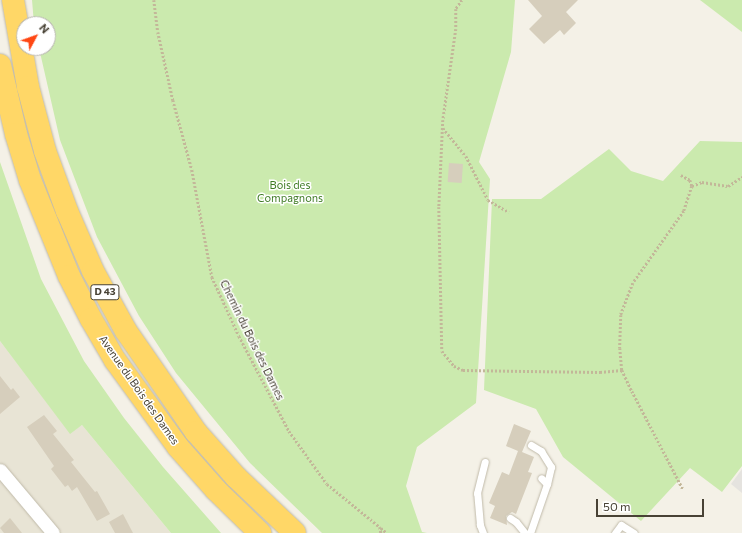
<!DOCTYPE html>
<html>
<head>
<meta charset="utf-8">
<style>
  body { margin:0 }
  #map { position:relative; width:742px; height:533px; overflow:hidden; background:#f4f1e7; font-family:Commissioner,sans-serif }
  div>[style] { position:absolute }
  .residential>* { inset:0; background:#e8e4d5 }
  .green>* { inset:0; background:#cbeaae }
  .parking>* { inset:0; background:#e5e3df }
  .building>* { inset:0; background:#d6cebc; transform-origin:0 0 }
  .path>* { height:2.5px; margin-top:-1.25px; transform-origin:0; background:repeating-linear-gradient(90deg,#c3b799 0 2px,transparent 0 4px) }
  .roads { filter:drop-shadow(0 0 1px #c0baa9) drop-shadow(0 0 1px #c0baa9) }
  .lane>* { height:7px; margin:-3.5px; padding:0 3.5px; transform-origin:3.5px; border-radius:3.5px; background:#fff }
  .street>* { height:13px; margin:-6.5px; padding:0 6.5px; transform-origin:6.5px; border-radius:6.5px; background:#fff }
  .highway>* { height:22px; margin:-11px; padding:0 11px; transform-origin:11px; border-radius:11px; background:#ffd767 }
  span { translate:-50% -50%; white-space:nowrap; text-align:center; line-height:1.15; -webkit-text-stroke:3px #fff; paint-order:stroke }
  .shield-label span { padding:1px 3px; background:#fff; border:1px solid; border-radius:3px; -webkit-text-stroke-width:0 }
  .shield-label { font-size:10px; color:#484235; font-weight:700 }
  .park-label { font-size:11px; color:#407c26 }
  .street-label { font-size:11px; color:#484235 }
  .north { position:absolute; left:16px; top:16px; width:40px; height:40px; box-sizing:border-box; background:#fff; border:1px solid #b6b3ae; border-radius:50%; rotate:49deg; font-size:11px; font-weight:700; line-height:16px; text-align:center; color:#484235 }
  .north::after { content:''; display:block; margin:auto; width:14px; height:18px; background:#ff4713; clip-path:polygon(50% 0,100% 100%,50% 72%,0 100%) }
  .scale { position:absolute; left:596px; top:499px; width:108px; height:18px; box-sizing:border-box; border:2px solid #484235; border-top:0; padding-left:5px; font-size:12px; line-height:14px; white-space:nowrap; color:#484235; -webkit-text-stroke:3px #fff; paint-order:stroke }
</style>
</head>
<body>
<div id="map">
  <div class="residential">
    <div style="clip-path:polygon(0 341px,70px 433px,82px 425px,171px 533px,0 533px)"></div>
  </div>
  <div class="green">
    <div style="clip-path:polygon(32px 0,515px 0,511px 52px,479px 162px,490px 179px,476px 403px,417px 447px,406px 486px,422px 532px,427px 533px,322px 533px,250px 463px,176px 373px,139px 316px,97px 237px,60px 140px,39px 48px,48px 48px,48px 24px,34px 24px)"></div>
    <div style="clip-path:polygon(700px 0,742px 0,742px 32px)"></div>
    <div style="clip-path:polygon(700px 141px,742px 142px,742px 466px,722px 492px,690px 468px,641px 521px,563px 457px,536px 409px,484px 390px,492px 199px,541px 199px,609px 149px,631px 171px,663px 181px)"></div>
    <div style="clip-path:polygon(0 162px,41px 279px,84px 361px,124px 418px,163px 467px,221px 533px,171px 533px,82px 425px,70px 434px,0 341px)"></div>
  </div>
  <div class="parking">
    <div style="clip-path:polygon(742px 469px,742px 493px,731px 484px)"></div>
  </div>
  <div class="building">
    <div style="clip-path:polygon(528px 0,578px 0,566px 12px,576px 23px,564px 35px,560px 30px,544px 44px,529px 29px,542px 16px)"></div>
    <div style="left:449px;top:163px;width:14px;height:19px;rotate:4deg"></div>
    <div style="clip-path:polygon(0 376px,11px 390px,13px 388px,20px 397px,0 414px)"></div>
    <div style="clip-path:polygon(44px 415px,57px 431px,53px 434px,74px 460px,71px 462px,95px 492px,97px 491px,110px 514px,97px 521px,77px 487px,72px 491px,68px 485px,65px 487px,51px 469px,54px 466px,27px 427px)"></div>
    <div style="clip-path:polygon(514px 424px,531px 431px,522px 452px,534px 457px,528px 472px,532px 473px,516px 514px,512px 512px,506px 516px,507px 525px,490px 518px,495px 506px,489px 503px,502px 472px,509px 475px,518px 451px,506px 446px)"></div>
    <div style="clip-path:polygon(123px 514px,133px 533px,115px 533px,109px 522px)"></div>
    <div style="clip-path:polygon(10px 518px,22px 533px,4px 533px,0 528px)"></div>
  </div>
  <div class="path">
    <div style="left:154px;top:0;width:32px;rotate:83deg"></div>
    <div style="left:158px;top:32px;width:70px;rotate:77.6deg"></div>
    <div style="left:173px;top:100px;width:73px;rotate:74.8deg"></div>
    <div style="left:192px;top:170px;width:109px;rotate:79.4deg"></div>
    <div style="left:212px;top:277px;width:65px;rotate:65.4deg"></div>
    <div style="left:239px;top:336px;width:107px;rotate:62.2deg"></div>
    <div style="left:289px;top:431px;width:65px;rotate:54.4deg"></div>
    <div style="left:327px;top:484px;width:68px;rotate:39.1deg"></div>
    <div style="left:380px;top:527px;width:6px;rotate:81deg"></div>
    <div style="left:462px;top:0;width:11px;rotate:124deg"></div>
    <div style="left:456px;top:9px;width:20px;rotate:90deg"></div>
    <div style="left:456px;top:29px;width:92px;rotate:98.1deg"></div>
    <div style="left:443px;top:120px;width:87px;rotate:92.6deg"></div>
    <div style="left:439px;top:207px;width:144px;rotate:88.8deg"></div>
    <div style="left:442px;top:351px;width:19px;rotate:51deg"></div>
    <div style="left:454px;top:366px;width:10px;rotate:24deg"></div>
    <div style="left:463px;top:370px;width:137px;rotate:0.8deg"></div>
    <div style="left:600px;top:372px;width:22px;rotate:-5deg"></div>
    <div style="left:443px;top:128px;width:36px;rotate:51deg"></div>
    <div style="left:466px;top:156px;width:49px;rotate:63.4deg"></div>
    <div style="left:488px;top:200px;width:24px;rotate:30deg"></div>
    <div style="left:681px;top:175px;width:10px;rotate:29deg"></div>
    <div style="left:690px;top:180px;width:6px;rotate:72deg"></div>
    <div style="left:692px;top:186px;width:26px;rotate:108deg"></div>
    <div style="left:684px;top:211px;width:88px;rotate:125.3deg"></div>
    <div style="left:633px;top:283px;width:34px;rotate:111deg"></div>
    <div style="left:621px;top:315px;width:33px;rotate:92deg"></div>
    <div style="left:620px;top:348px;width:22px;rotate:85deg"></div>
    <div style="left:622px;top:370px;width:23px;rotate:65deg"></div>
    <div style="left:632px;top:391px;width:110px;rotate:62.5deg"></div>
    <div style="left:692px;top:186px;width:11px;rotate:-22deg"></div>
    <div style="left:702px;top:182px;width:26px;rotate:9deg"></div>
    <div style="left:728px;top:186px;width:17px;rotate:-33deg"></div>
    <div style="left:381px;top:528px;width:8px;rotate:40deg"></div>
  </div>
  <div class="roads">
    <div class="lane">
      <div style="left:531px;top:445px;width:12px;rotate:31deg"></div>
      <div style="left:541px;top:451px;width:19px;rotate:58deg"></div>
      <div style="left:551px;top:467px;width:17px;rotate:103deg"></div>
      <div style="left:510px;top:518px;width:7px;rotate:34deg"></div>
      <div style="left:516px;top:522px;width:14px;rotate:51deg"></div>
      <div style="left:483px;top:533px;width:9px;rotate:-111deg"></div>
      <div style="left:480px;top:525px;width:32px;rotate:-95deg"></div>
      <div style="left:477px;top:493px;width:32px;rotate:-76deg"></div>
      <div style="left:530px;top:533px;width:52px;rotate:-70.9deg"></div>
      <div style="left:547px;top:484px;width:8px;rotate:-135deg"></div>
      <div style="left:615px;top:533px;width:10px;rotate:-53deg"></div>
      <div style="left:621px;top:525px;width:15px;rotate:32deg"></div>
    </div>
    <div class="street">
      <div style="left:0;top:470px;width:82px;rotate:49.9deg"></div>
    </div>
    <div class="highway">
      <div style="left:13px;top:0;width:88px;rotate:80.2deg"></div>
      <div style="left:28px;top:87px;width:66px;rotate:75.1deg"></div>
      <div style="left:45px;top:151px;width:64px;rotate:69.9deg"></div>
      <div style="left:67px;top:211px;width:65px;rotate:66.6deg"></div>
      <div style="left:93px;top:271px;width:68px;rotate:61.2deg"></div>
      <div style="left:126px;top:331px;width:123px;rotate:55.3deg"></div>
      <div style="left:196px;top:432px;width:60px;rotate:48.4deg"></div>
      <div style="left:236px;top:477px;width:81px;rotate:43.5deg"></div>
      <div style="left:0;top:65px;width:71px;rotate:76.9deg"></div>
      <div style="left:16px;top:134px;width:48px;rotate:73.1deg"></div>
      <div style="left:30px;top:180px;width:104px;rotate:67.9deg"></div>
      <div style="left:69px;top:276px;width:48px;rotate:62.9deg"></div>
      <div style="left:91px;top:319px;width:48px;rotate:59.7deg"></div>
      <div style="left:115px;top:360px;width:107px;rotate:54.1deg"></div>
      <div style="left:178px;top:447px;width:57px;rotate:48.5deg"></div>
      <div style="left:216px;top:490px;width:62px;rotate:44.3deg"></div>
    </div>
  </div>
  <div class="shield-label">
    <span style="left:105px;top:292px">D 43</span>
  </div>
  <div class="park-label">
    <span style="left:290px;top:192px">Bois des<br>Compagnons</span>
  </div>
  <div class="street-label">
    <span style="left:252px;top:340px;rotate:64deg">Chemin du Bois des Dames</span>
    <span style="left:139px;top:390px;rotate:55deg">Avenue du Bois des Dames</span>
  </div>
  <div class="north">N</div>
  <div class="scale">50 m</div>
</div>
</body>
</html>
